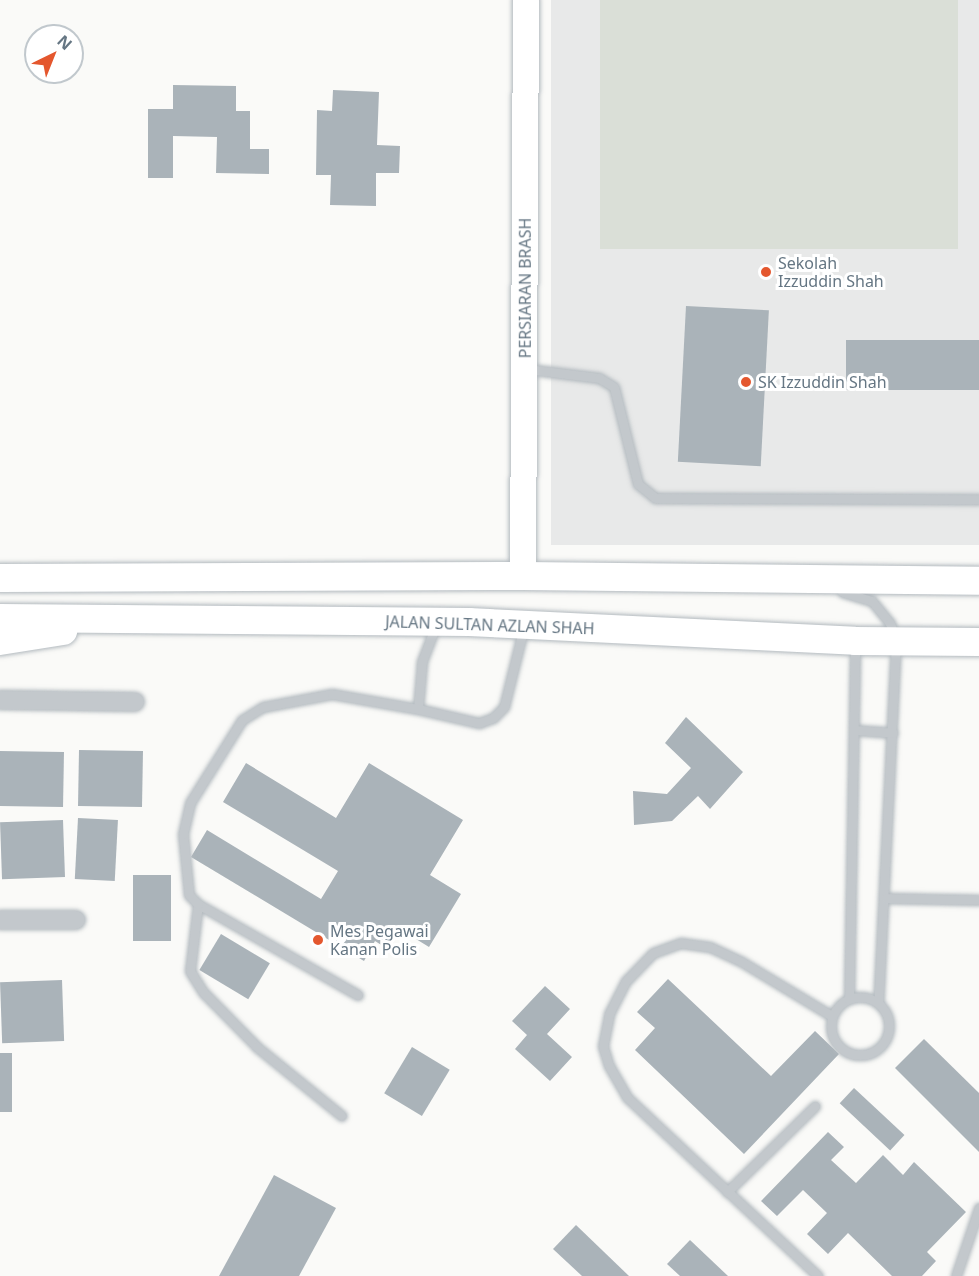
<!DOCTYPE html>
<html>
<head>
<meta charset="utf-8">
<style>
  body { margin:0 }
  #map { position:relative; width:979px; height:1276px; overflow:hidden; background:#fafaf8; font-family:"Noto Sans",sans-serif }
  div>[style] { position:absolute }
  .built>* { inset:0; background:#e8e9e9; transform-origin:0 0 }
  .green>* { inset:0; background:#dadfd7; transform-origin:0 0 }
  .building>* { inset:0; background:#aab3b9; transform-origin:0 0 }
  .roads { filter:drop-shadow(0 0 2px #b3babf) drop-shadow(0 0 2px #b3babf) }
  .lane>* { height:9px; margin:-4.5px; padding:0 4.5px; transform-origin:4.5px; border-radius:4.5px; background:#c3c8cc }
  .lane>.ring { margin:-4.5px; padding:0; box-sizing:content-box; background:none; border:9px solid #c3c8cc; border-radius:50% }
  .street>* { height:18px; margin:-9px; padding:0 9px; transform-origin:9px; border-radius:9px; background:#c3c8cc }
  .secondary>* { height:26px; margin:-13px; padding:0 13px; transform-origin:13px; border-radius:13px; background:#fff }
  .primary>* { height:28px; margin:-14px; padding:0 14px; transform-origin:14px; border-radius:14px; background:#fff }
  .dots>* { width:16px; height:16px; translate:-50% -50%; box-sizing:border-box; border:3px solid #fff; border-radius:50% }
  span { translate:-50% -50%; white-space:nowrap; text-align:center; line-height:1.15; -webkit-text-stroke:6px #fff; paint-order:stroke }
  .poi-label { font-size:16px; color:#657683 }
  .left { translate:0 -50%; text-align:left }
  .street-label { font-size:16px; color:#657683 }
  .north { position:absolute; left:24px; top:24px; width:60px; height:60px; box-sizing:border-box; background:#fff; border:2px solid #c1c8cd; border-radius:50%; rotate:43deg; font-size:16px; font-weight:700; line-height:24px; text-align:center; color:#657683 }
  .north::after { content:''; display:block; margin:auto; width:21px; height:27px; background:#e4572e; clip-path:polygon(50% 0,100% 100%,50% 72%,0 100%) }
</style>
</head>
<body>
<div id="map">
  <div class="built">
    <div style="left:551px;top:0;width:428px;height:545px"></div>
  </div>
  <div class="green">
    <div style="left:600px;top:0;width:358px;height:249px"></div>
  </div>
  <div class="building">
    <div style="clip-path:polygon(173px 85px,236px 86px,236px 111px,250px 111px,250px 149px,269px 149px,269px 174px,216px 173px,217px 137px,173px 136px,173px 178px,148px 178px,148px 109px,173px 109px)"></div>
    <div style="clip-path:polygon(333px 90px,379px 92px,377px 145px,400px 146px,399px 173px,376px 173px,376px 206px,330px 205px,331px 175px,316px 175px,317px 110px,332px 111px)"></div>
    <div style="left:686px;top:306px;width:83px;height:156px;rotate:3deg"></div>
    <div style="left:846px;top:340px;width:133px;height:50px"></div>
    <div style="clip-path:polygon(686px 717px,743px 772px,710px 809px,698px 796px,672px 821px,634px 825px,633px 791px,667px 794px,691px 768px,665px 743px)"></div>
    <div style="left:79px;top:750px;width:64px;height:56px;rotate:1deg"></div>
    <div style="left:0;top:751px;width:64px;height:55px;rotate:1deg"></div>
    <div style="clip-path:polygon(246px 763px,336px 818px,369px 763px,463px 820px,430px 875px,461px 894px,429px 947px,398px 928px,386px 948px,375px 941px,364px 961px,191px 857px,207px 830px,321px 899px,338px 871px,223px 802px)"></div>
    <div style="left:78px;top:818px;width:40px;height:61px;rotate:3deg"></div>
    <div style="left:63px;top:820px;width:57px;height:63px;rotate:88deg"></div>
    <div style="left:133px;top:875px;width:38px;height:66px"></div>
    <div style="left:221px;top:934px;width:57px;height:42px;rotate:31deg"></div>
    <div style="clip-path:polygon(668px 979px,771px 1076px,815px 1031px,839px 1054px,744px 1154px,635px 1050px,655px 1028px,637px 1012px)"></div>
    <div style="left:62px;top:980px;width:61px;height:62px;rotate:88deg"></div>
    <div style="clip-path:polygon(545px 986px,570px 1009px,547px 1034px,572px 1057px,550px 1081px,515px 1049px,527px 1035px,512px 1021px)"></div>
    <div style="clip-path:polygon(924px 1039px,979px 1093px,979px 1152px,895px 1068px)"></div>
    <div style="left:412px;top:1047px;width:44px;height:54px;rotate:31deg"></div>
    <div style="left:0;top:1053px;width:12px;height:59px"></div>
    <div style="left:854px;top:1088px;width:69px;height:21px;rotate:43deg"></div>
    <div style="clip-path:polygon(828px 1132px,844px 1147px,831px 1160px,856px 1183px,883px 1155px,903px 1175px,914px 1162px,966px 1212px,927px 1252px,936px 1261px,922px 1276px,892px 1276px,848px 1233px,828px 1254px,807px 1234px,827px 1213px,803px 1190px,777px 1216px,761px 1201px)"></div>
    <div style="clip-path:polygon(274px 1175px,336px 1208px,299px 1276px,219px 1276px)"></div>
    <div style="clip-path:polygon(576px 1225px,629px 1276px,582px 1276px,553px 1249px)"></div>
    <div style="clip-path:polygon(690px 1240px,728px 1276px,680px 1276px,667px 1264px)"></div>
  </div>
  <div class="roads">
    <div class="lane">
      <div style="left:527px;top:369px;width:73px;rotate:7.1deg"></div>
      <div style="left:599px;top:378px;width:17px;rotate:31deg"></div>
      <div style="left:614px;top:387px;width:100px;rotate:76.1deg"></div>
      <div style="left:638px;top:484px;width:22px;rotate:39deg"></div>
      <div style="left:655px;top:498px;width:324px;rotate:0.2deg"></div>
      <div style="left:842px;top:592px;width:31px;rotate:17deg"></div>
      <div style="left:872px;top:601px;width:28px;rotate:51deg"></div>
      <div style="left:890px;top:623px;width:19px;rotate:72deg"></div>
      <div style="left:896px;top:641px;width:363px;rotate:92.8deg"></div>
      <div style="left:436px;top:625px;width:40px;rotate:111deg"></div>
      <div style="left:422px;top:662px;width:47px;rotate:94.9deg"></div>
      <div style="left:418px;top:709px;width:63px;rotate:12.9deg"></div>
      <div style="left:479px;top:723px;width:15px;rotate:-20deg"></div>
      <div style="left:493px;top:718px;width:16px;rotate:-45deg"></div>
      <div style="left:504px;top:707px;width:82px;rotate:-76deg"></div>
      <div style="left:854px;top:730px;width:39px;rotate:4deg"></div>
      <div style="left:886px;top:898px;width:93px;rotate:1.2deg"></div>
      <div style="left:198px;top:904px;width:67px;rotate:96.8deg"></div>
      <div style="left:190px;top:971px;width:26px;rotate:58deg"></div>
      <div style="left:204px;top:993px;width:76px;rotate:45.5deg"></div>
      <div style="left:257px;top:1047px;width:109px;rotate:39.1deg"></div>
      <div style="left:358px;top:995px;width:184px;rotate:-150.4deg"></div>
      <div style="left:198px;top:904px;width:13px;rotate:-135deg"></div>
      <div style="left:189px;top:895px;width:61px;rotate:-95.6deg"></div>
      <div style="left:183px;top:834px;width:32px;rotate:-77deg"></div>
      <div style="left:190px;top:803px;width:98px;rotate:-57.9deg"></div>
      <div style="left:242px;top:720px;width:25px;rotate:-32deg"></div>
      <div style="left:263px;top:707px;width:70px;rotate:-10.7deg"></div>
      <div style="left:332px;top:694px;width:87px;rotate:9.9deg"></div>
      <div class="ring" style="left:831px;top:997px;width:49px;height:49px"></div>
      <div style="left:849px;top:999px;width:355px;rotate:-89deg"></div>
      <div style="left:727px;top:1192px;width:123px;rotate:-44.3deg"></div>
      <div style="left:818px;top:1276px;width:262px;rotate:-136.9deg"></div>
      <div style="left:627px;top:1097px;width:36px;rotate:-120deg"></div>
      <div style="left:609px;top:1066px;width:21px;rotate:-107deg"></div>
      <div style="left:603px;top:1046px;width:33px;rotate:-79deg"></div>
      <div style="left:609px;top:1014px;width:37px;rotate:-63deg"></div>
      <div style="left:626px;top:981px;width:39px;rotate:-46deg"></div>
      <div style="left:653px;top:953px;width:30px;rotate:-20deg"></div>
      <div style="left:681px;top:943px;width:29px;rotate:8deg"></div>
      <div style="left:710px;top:947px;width:35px;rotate:25deg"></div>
      <div style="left:742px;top:962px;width:105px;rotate:31deg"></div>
      <div style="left:956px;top:1276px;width:72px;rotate:-71.3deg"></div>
    </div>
    <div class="street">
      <div style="left:0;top:700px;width:135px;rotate:0.8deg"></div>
      <div style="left:0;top:920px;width:76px"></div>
    </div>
    <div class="secondary">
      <div style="left:523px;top:576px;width:576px;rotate:-89.7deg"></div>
    </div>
    <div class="primary">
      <div style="left:0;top:578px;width:523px;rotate:-0.22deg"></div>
      <div style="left:523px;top:576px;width:456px;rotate:0.6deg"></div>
      <div style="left:0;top:618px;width:469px;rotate:0.5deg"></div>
      <div style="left:469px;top:622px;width:386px;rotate:2.8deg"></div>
      <div style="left:855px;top:641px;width:124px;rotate:0.5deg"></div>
      <div style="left:0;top:641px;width:64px;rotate:-9deg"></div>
    </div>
  </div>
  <div class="dots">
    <div style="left:766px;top:272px;background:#e4572e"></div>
    <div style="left:746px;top:382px;background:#e4572e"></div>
    <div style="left:318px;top:940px;background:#e4572e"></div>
  </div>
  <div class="poi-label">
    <span class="left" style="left:778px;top:272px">Sekolah<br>Izzuddin Shah</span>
    <span class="left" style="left:758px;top:382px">SK Izzuddin Shah</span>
    <span class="left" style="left:330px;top:940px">Mes Pegawai<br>Kanan Polis</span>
  </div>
  <div class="street-label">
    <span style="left:525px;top:288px;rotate:-90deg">PERSIARAN BRASH</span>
    <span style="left:490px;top:625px;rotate:2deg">JALAN SULTAN AZLAN SHAH</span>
  </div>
  <div class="north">N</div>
</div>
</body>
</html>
